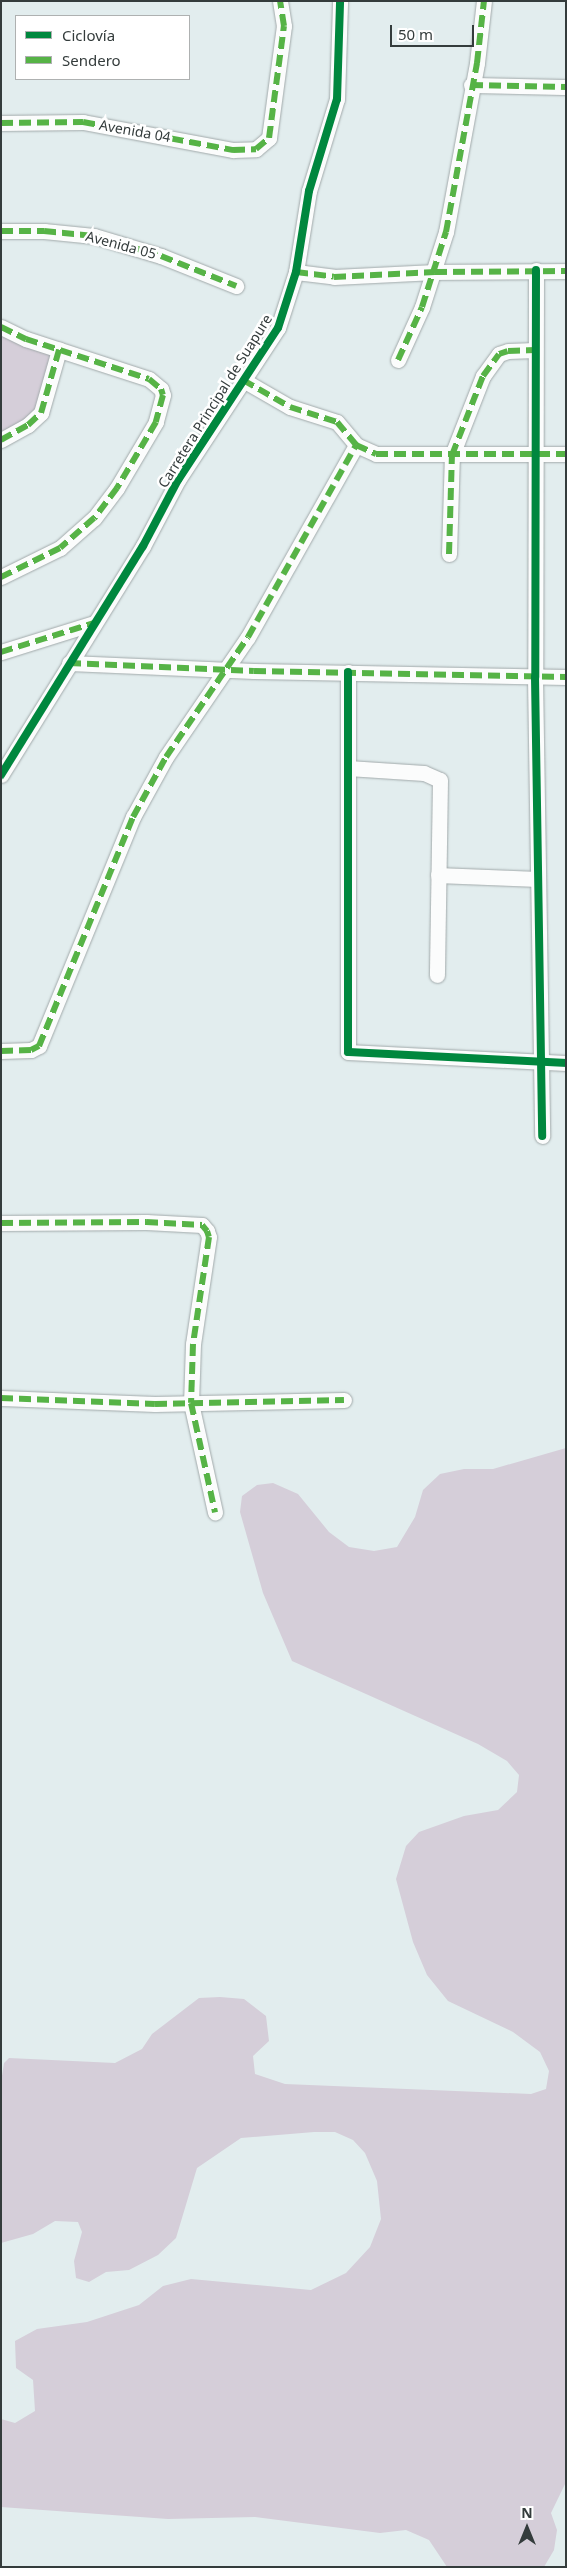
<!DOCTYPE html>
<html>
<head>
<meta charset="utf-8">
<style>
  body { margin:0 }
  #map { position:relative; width:567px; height:2568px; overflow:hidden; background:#e2edee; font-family:"Noto Sans",sans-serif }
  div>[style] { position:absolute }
  .green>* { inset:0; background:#d5ced9 }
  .roads { filter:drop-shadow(0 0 1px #a1a9aa) drop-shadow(0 0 1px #a1a9aa) }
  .minor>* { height:15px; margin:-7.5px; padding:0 7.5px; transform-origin:7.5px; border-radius:7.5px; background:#fbfcfc }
  .quiet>* { height:6px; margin-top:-3px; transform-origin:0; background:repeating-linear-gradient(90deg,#56b346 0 12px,transparent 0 18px) }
  .cycleway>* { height:8px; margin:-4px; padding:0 4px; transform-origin:4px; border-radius:4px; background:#00873e }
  span { translate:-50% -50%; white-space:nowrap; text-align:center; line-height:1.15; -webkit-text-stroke:5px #fff; paint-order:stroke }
  .street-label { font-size:14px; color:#343c3c }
  .frame { position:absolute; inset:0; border:2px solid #343c3c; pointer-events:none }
  .legend { position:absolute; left:15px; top:15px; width:175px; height:65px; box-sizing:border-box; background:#fff; border:1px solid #aeb1b1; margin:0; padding:6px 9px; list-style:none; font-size:15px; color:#343c3c }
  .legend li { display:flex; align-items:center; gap:10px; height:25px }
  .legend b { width:25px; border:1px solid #aeb1b1 }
  .north { position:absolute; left:502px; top:2503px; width:50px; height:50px; -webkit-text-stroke:4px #fff; paint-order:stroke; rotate:0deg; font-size:14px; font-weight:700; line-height:20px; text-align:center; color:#343c3c }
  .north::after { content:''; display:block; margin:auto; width:18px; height:22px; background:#343c3c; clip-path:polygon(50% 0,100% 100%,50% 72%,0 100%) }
  .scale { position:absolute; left:390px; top:25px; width:84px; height:22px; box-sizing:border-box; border:2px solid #343c3c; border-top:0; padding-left:6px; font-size:15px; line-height:18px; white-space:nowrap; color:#343c3c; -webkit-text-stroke:4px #fff; paint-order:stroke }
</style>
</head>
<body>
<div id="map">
  <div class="green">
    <div style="clip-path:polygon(1px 327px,59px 350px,46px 403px,1px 440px)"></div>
    <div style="clip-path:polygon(566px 1448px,566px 2482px,551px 2513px,557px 2530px,554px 2550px,544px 2567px,447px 2567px,429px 2540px,406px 2530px,380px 2533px,255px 2517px,168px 2519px,1px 2507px,1px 2419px,15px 2423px,35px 2411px,33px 2380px,16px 2368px,15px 2341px,37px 2329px,87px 2322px,139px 2305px,163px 2286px,191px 2279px,311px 2290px,346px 2273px,370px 2247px,381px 2219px,377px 2181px,365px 2153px,353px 2140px,335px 2132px,314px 2132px,241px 2138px,197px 2168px,176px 2238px,158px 2255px,129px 2270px,106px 2272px,89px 2282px,76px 2278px,74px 2261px,82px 2232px,78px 2222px,55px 2221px,33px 2234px,1px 2243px,1px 2082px,4px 2063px,9px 2058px,115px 2063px,142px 2049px,152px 2034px,199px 1998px,220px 1997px,244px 1999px,266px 2016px,269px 2041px,253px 2056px,255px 2074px,285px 2084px,531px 2094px,546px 2089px,549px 2071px,540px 2052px,513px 2032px,448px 2001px,427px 1975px,413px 1942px,396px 1879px,406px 1846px,419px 1832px,464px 1816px,498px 1810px,517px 1792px,519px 1775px,507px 1761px,478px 1744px,292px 1661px,263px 1593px,240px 1512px,242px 1496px,257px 1485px,273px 1483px,298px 1494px,329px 1532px,349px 1547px,374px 1551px,397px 1547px,415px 1517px,423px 1490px,440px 1474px,464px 1469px,493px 1469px)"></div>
  </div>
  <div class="roads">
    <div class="minor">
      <div style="left:471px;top:85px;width:95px;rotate:1.2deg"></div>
      <div style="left:1px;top:123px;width:82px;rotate:-0.7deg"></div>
      <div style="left:83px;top:122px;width:153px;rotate:10.6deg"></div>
      <div style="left:233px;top:150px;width:23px;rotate:-2deg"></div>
      <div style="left:256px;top:149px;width:17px;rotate:-40deg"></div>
      <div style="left:269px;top:138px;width:113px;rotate:-82.4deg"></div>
      <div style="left:284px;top:26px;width:25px;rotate:-99deg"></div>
      <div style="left:1px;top:231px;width:43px"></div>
      <div style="left:44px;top:231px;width:50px;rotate:5.7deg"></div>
      <div style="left:94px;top:236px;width:70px;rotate:16.6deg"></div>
      <div style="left:161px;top:256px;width:81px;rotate:21.8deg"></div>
      <div style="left:536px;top:270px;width:407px;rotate:90.1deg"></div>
      <div style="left:535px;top:677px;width:459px;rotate:89.1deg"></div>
      <div style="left:296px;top:272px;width:38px;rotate:7deg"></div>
      <div style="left:334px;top:277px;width:101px;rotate:-2.8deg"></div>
      <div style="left:435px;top:272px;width:131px;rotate:-0.4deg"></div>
      <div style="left:1px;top:327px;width:28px;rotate:26deg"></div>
      <div style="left:26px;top:339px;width:129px;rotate:18deg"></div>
      <div style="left:149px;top:379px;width:16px;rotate:40deg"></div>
      <div style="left:161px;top:389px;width:6px;rotate:72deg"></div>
      <div style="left:163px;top:395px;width:28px;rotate:105deg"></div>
      <div style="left:156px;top:422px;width:77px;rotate:120.6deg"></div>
      <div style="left:117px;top:488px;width:38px;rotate:127deg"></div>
      <div style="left:94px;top:518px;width:45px;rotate:138.6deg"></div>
      <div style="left:60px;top:548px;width:66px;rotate:153.8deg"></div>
      <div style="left:398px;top:360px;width:58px;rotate:-65.6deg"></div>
      <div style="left:422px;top:307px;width:79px;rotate:-72.3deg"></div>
      <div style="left:446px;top:232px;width:172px;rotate:-79.6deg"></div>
      <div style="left:477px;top:63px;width:62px;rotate:-83.6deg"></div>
      <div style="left:243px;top:380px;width:54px;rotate:29.9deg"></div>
      <div style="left:290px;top:407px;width:49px;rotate:17.7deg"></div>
      <div style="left:337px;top:422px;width:30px;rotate:50deg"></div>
      <div style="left:356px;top:445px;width:22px;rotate:24deg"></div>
      <div style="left:376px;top:454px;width:190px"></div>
      <div style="left:1px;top:440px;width:31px;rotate:-29deg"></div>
      <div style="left:28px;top:425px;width:18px;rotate:-43deg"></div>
      <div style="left:41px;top:413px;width:66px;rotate:-74.1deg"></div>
      <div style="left:449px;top:554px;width:99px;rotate:-88.3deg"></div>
      <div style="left:452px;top:455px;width:85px;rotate:-68.6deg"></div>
      <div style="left:483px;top:376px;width:27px;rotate:-54deg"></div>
      <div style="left:499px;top:354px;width:9px;rotate:-18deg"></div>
      <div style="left:508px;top:351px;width:27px;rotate:-2deg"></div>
      <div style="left:1px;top:652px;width:97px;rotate:-17.3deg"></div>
      <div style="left:69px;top:663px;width:185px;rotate:2.5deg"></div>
      <div style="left:254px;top:671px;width:312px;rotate:1.1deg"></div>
      <div style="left:348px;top:672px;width:380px;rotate:90deg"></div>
      <div style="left:348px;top:1052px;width:218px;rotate:2.9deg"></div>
      <div style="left:348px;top:768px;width:76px;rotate:3.8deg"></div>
      <div style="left:424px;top:773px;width:17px;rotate:24deg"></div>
      <div style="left:440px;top:780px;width:195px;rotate:90.9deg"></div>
      <div style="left:1px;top:775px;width:269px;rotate:-58.2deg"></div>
      <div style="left:143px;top:546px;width:75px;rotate:-62.1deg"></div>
      <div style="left:178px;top:480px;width:182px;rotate:-56.7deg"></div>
      <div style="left:278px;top:328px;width:59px;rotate:-72.2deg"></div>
      <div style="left:296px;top:272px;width:82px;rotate:-80.9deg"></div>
      <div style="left:309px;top:191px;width:96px;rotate:-73.1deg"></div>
      <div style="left:337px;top:99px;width:98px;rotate:-88.2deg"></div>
      <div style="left:438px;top:875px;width:99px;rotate:2.3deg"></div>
      <div style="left:1px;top:1051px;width:30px;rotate:-2deg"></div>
      <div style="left:31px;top:1050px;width:9px;rotate:-27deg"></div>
      <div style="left:39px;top:1046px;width:248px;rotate:-67.7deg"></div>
      <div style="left:133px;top:817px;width:68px;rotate:-61.2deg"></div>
      <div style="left:166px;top:757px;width:145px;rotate:-55.7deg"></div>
      <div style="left:248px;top:637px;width:220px;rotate:-60.6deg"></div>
      <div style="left:1px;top:1223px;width:145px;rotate:-0.4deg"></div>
      <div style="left:146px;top:1222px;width:56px;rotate:3.1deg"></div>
      <div style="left:202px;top:1225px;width:8px;rotate:50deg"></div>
      <div style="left:207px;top:1231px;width:6px;rotate:72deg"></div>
      <div style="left:209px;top:1237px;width:108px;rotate:98.5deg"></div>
      <div style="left:193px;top:1344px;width:59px;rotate:91.9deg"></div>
      <div style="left:191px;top:1403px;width:112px;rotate:77.6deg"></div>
      <div style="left:1px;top:1398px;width:154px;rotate:2.2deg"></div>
      <div style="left:155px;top:1404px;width:189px;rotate:-1.2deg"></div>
    </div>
  </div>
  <div class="quiet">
    <div style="left:471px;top:85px;width:95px;rotate:1.2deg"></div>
    <div style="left:1px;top:123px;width:82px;rotate:-0.7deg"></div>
    <div style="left:83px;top:122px;width:153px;rotate:10.6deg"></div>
    <div style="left:233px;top:150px;width:23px;rotate:-2deg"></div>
    <div style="left:256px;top:149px;width:17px;rotate:-40deg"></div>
    <div style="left:269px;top:138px;width:113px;rotate:-82.4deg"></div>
    <div style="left:284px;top:26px;width:25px;rotate:-99deg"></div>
    <div style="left:1px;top:231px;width:43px"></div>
    <div style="left:44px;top:231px;width:50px;rotate:5.7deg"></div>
    <div style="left:94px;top:236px;width:70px;rotate:16.6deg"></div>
    <div style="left:161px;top:256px;width:81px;rotate:21.8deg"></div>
    <div style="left:296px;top:272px;width:38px;rotate:7deg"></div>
    <div style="left:334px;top:277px;width:101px;rotate:-2.8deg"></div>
    <div style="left:435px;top:272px;width:131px;rotate:-0.4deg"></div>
    <div style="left:1px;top:327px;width:28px;rotate:26deg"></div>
    <div style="left:26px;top:339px;width:129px;rotate:18deg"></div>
    <div style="left:149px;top:379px;width:16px;rotate:40deg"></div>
    <div style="left:161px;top:389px;width:6px;rotate:72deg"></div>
    <div style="left:163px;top:395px;width:28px;rotate:105deg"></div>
    <div style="left:156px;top:422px;width:77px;rotate:120.6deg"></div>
    <div style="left:117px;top:488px;width:38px;rotate:127deg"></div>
    <div style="left:94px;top:518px;width:45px;rotate:138.6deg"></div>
    <div style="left:60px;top:548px;width:66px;rotate:153.8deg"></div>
    <div style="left:398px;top:360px;width:58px;rotate:-65.6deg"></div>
    <div style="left:422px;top:307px;width:79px;rotate:-72.3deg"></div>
    <div style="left:446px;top:232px;width:172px;rotate:-79.6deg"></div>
    <div style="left:477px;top:63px;width:62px;rotate:-83.6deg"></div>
    <div style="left:243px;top:380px;width:54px;rotate:29.9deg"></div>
    <div style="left:290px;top:407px;width:49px;rotate:17.7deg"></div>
    <div style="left:337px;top:422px;width:30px;rotate:50deg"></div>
    <div style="left:356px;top:445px;width:22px;rotate:24deg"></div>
    <div style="left:376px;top:454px;width:190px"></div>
    <div style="left:1px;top:440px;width:31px;rotate:-29deg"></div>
    <div style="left:28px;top:425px;width:18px;rotate:-43deg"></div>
    <div style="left:41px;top:413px;width:66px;rotate:-74.1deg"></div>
    <div style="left:449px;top:554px;width:99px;rotate:-88.3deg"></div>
    <div style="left:452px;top:455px;width:85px;rotate:-68.6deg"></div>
    <div style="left:483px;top:376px;width:27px;rotate:-54deg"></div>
    <div style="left:499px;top:354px;width:9px;rotate:-18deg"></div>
    <div style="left:508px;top:351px;width:27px;rotate:-2deg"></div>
    <div style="left:1px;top:652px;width:97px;rotate:-17.3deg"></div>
    <div style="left:69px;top:663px;width:185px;rotate:2.5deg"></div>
    <div style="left:254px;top:671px;width:312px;rotate:1.1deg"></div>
    <div style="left:1px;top:1051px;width:30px;rotate:-2deg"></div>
    <div style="left:31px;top:1050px;width:9px;rotate:-27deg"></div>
    <div style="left:39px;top:1046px;width:248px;rotate:-67.7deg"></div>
    <div style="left:133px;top:817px;width:68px;rotate:-61.2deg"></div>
    <div style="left:166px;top:757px;width:145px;rotate:-55.7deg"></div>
    <div style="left:248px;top:637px;width:220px;rotate:-60.6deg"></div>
    <div style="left:1px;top:1223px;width:145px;rotate:-0.4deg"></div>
    <div style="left:146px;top:1222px;width:56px;rotate:3.1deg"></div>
    <div style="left:202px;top:1225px;width:8px;rotate:50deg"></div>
    <div style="left:207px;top:1231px;width:6px;rotate:72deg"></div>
    <div style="left:209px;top:1237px;width:108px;rotate:98.5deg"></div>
    <div style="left:193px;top:1344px;width:59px;rotate:91.9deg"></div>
    <div style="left:191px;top:1403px;width:112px;rotate:77.6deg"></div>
    <div style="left:1px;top:1398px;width:154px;rotate:2.2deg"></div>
    <div style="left:155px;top:1404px;width:189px;rotate:-1.2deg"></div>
  </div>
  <div class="cycleway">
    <div style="left:536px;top:270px;width:407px;rotate:90.1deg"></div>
    <div style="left:535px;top:677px;width:459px;rotate:89.1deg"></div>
    <div style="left:348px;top:672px;width:380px;rotate:90deg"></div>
    <div style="left:348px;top:1052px;width:218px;rotate:2.9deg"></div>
    <div style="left:1px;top:775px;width:269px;rotate:-58.2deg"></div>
    <div style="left:143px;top:546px;width:75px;rotate:-62.1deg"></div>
    <div style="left:178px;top:480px;width:182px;rotate:-56.7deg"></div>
    <div style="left:278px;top:328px;width:59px;rotate:-72.2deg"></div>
    <div style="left:296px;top:272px;width:82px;rotate:-80.9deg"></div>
    <div style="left:309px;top:191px;width:96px;rotate:-73.1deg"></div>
    <div style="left:337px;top:99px;width:98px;rotate:-88.2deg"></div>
  </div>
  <div class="street-label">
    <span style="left:135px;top:131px;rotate:10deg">Avenida 04</span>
    <span style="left:121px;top:245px;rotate:15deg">Avenida 05</span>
    <span style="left:215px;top:401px;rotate:-58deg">Carretera Principal de Suapure</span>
  </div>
  <div class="frame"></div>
  <ul class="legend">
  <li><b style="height:6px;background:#00873e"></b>Ciclovía</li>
  <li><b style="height:6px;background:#56b346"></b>Sendero</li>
  </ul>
  <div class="north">N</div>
  <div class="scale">50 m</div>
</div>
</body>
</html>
